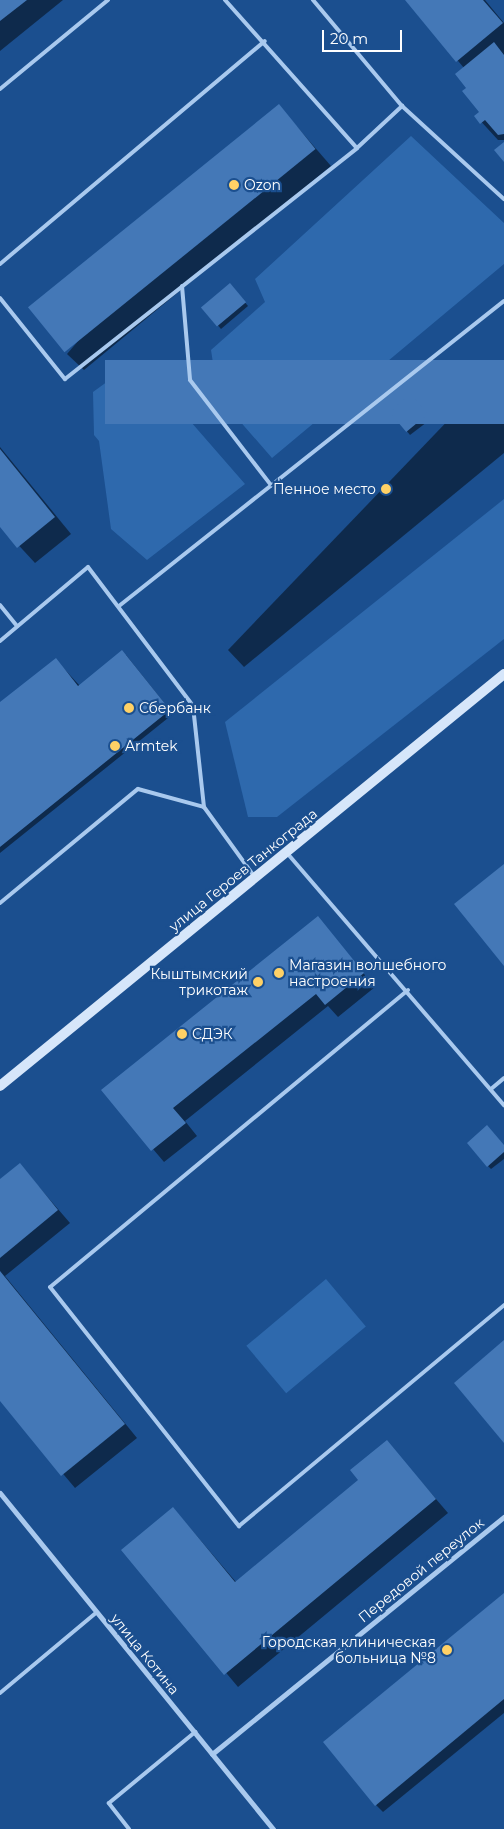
<!DOCTYPE html>
<html>
<head>
<meta charset="utf-8">
<style>
  body { margin:0 }
  #map { position:relative; width:504px; height:1829px; overflow:hidden; background:#1b4f8f; font-family:Montserrat,sans-serif }
  div>[style] { position:absolute }
  .green>* { inset:0; background:#2e69ad; transform-origin:0 0 }
  .shadow>* { inset:0; background:#0007 }
  .building>* { inset:0; background:#4478b7; transform-origin:0 0 }
  .service>* { height:4px; margin:-2px; padding:0 2px; transform-origin:2px; border-radius:2px; background:#a9c9ee }
  .minor>* { height:5px; margin:-2.5px; padding:0 2.5px; transform-origin:2.5px; border-radius:2.5px; background:#a9c9ee }
  .secondary>* { height:10px; margin:-5px; padding:0 5px; transform-origin:5px; border-radius:5px; background:#d6e6fa }
  .dots>* { width:14px; height:14px; translate:-50% -50%; box-sizing:border-box; border:2px solid #1b4f8f; border-radius:50% }
  span { translate:-50% -50%; white-space:nowrap; text-align:center; line-height:1.15; -webkit-text-stroke:4.5px #1b4f8f; paint-order:stroke }
  .poi-label { font-size:14px; color:#fff }
  .left { translate:0 -50%; text-align:left }
  .right { translate:-100% -50%; text-align:right }
  .street-label { font-size:14px; color:#fff }
  .scale { position:absolute; left:322px; top:30px; width:80px; height:22px; box-sizing:border-box; border:2px solid #fff; border-top:0; padding-left:6px; font-size:15px; line-height:18px; white-space:nowrap; color:#fff; -webkit-text-stroke:4px #1b4f8f; paint-order:stroke }
</style>
</head>
<body>
<div id="map">
  <div class="green">
    <div style="clip-path:polygon(411px 136px,504px 223px,504px 264px,272px 458px,218px 396px,211px 350px,265px 302px,255px 279px)"></div>
    <div style="clip-path:polygon(137px 360px,245px 484px,147px 560px,111px 529px,99px 441px,94px 435px,93px 392px)"></div>
    <div style="clip-path:polygon(504px 499px,504px 639px,277px 817px,248px 817px,225px 722px)"></div>
    <div style="left:326px;top:1279px;width:62px;height:104px;rotate:50deg"></div>
  </div>
  <div class="shadow">
    <div style="clip-path:polygon(0 0,63px 0,0 51px)"></div>
    <div style="clip-path:polygon(407px 0,485px 0,504px 23px,504px 140px,498px 140px,476px 116px,480px 112px,464px 68px)"></div>
    <div style="clip-path:polygon(279px 106px,331px 166px,84px 370px,67px 354px)"></div>
    <div style="clip-path:polygon(233px 288px,248px 306px,221px 329px,203px 308px)"></div>
    <div style="clip-path:polygon(504px 362px,504px 453px,244px 667px,228px 650px)"></div>
    <div style="clip-path:polygon(415px 399px,431px 419px,410px 435px,391px 412px)"></div>
    <div style="clip-path:polygon(0 447px,71px 534px,35px 563px,0 525px)"></div>
    <div style="clip-path:polygon(126px 655px,173px 714px,0 853px,0 704px,56px 660px,80px 686px)"></div>
    <div style="clip-path:polygon(317px 918px,375px 987px,338px 1017px,328px 1006px,185px 1121px,197px 1136px,164px 1162px,103px 1090px)"></div>
    <div style="clip-path:polygon(504px 1146px,504px 1159px,491px 1169px,488px 1166px)"></div>
    <div style="clip-path:polygon(20px 1165px,70px 1223px,5px 1276px,137px 1438px,75px 1488px,0 1399px,0 1181px)"></div>
    <div style="clip-path:polygon(387px 1442px,448px 1513px,238px 1687px,123px 1550px,173px 1508px,236px 1582px,360px 1480px)"></div>
    <div style="clip-path:polygon(504px 1595px,504px 1713px,383px 1812px,376px 1805px)"></div>
  </div>
  <div class="building">
    <div style="clip-path:polygon(0 0,27px 0,0 21px)"></div>
    <div style="clip-path:polygon(405px 0,483px 0,503px 23px,456px 62px)"></div>
    <div style="clip-path:polygon(494px 42px,504px 55px,504px 134px,498px 135px,485px 120px,480px 124px,474px 116px,479px 112px,462px 91px,466px 88px,455px 74px)"></div>
    <div style="left:279px;top:104px;width:58px;height:323px;rotate:51deg"></div>
    <div style="clip-path:polygon(504px 142px,504px 162px,494px 150px)"></div>
    <div style="left:230px;top:283px;width:25px;height:38px;rotate:50deg"></div>
    <div style="left:504px;top:360px;width:64px;height:399px;rotate:90deg"></div>
    <div style="left:411px;top:394px;width:26px;height:28px;rotate:50deg"></div>
    <div style="clip-path:polygon(0 449px,55px 517px,17px 548px,0 527px)"></div>
    <div style="clip-path:polygon(122px 650px,170px 710px,0 847px,0 702px,56px 658px,78px 686px)"></div>
    <div style="clip-path:polygon(504px 864px,504px 966px,454px 904px)"></div>
    <div style="clip-path:polygon(318px 916px,364px 973px,325px 1005px,316px 994px,173px 1108px,186px 1123px,151px 1151px,101px 1090px)"></div>
    <div style="clip-path:polygon(487px 1125px,504px 1145px,504px 1152px,487px 1167px,467px 1143px)"></div>
    <div style="clip-path:polygon(20px 1163px,58px 1210px,0 1258px,0 1179px)"></div>
    <div style="clip-path:polygon(0 1271px,125px 1424px,61px 1476px,0 1401px)"></div>
    <div style="clip-path:polygon(504px 1340px,504px 1443px,454px 1383px)"></div>
    <div style="clip-path:polygon(387px 1440px,436px 1499px,224px 1675px,121px 1550px,173px 1507px,235px 1582px,358px 1480px,350px 1470px)"></div>
    <div style="clip-path:polygon(504px 1593px,504px 1699px,375px 1806px,323px 1742px)"></div>
  </div>
  <div class="service">
    <div style="left:225px;top:0;width:198px;rotate:48.3deg"></div>
    <div style="left:313px;top:0;width:138px;rotate:50deg"></div>
    <div style="left:402px;top:106px;width:138px;rotate:42.4deg"></div>
    <div style="left:0;top:89px;width:140px;rotate:-39.5deg"></div>
    <div style="left:0;top:264px;width:346px;rotate:-40.1deg"></div>
    <div style="left:182px;top:286px;width:94px;rotate:85.1deg"></div>
    <div style="left:190px;top:380px;width:133px;rotate:52.4deg"></div>
    <div style="left:0;top:298px;width:104px;rotate:51.3deg"></div>
    <div style="left:65px;top:379px;width:372px;rotate:-38.3deg"></div>
    <div style="left:357px;top:148px;width:62px;rotate:-43deg"></div>
    <div style="left:0;top:605px;width:27px;rotate:51deg"></div>
    <div style="left:119px;top:606px;width:491px;rotate:-38.4deg"></div>
    <div style="left:0;top:641px;width:115px;rotate:-40.1deg"></div>
    <div style="left:88px;top:567px;width:174px;rotate:52.9deg"></div>
    <div style="left:193px;top:706px;width:102px;rotate:83.8deg"></div>
    <div style="left:204px;top:807px;width:85px;rotate:54.1deg"></div>
    <div style="left:287px;top:853px;width:333px;rotate:49.3deg"></div>
    <div style="left:0;top:903px;width:179px;rotate:-39.6deg"></div>
    <div style="left:138px;top:789px;width:68px;rotate:15.3deg"></div>
    <div style="left:408px;top:990px;width:465px;rotate:140.3deg"></div>
    <div style="left:50px;top:1287px;width:305px;rotate:51.7deg"></div>
    <div style="left:239px;top:1526px;width:345px;rotate:-39.8deg"></div>
    <div style="left:491px;top:1089px;width:17px;rotate:-40deg"></div>
    <div style="left:0;top:1693px;width:126px;rotate:-39.9deg"></div>
    <div style="left:129px;top:1829px;width:33px;rotate:-128deg"></div>
    <div style="left:109px;top:1803px;width:112px;rotate:-39.5deg"></div>
  </div>
  <div class="minor">
    <div style="left:0;top:1493px;width:433px;rotate:50.9deg"></div>
    <div style="left:212px;top:1754px;width:376px;rotate:-39.1deg"></div>
  </div>
  <div class="secondary">
    <div style="left:0;top:1086px;width:651px;rotate:-39.26deg"></div>
  </div>
  <div class="dots">
    <div style="left:234px;top:185px;background:#ffd166"></div>
    <div style="left:386px;top:489px;background:#ffd166"></div>
    <div style="left:129px;top:708px;background:#ffd166"></div>
    <div style="left:115px;top:746px;background:#ffd166"></div>
    <div style="left:279px;top:973px;background:#ffd166"></div>
    <div style="left:258px;top:982px;background:#ffd166"></div>
    <div style="left:182px;top:1034px;background:#ffd166"></div>
    <div style="left:447px;top:1650px;background:#ffd166"></div>
  </div>
  <div class="poi-label">
    <span class="left" style="left:244px;top:185px">Ozon</span>
    <span class="right" style="left:376px;top:489px">Пенное место</span>
    <span class="left" style="left:139px;top:708px">Сбербанк</span>
    <span class="left" style="left:125px;top:746px">Armtek</span>
    <span class="left" style="left:289px;top:973px">Магазин волшебного<br>настроения</span>
    <span class="right" style="left:248px;top:982px">Кыштымский<br>трикотаж</span>
    <span class="left" style="left:192px;top:1034px">СДЭК</span>
    <span class="right" style="left:436px;top:1650px">Городская клиническая<br>больница №8</span>
  </div>
  <div class="street-label">
    <span style="left:243px;top:870px;rotate:-39deg">улица Героев Танкограда</span>
    <span style="left:421px;top:1570px;rotate:-39deg">Передовой переулок</span>
    <span style="left:145px;top:1654px;rotate:51deg">улица Котина</span>
  </div>
  <div class="scale">20 m</div>
</div>
</body>
</html>
